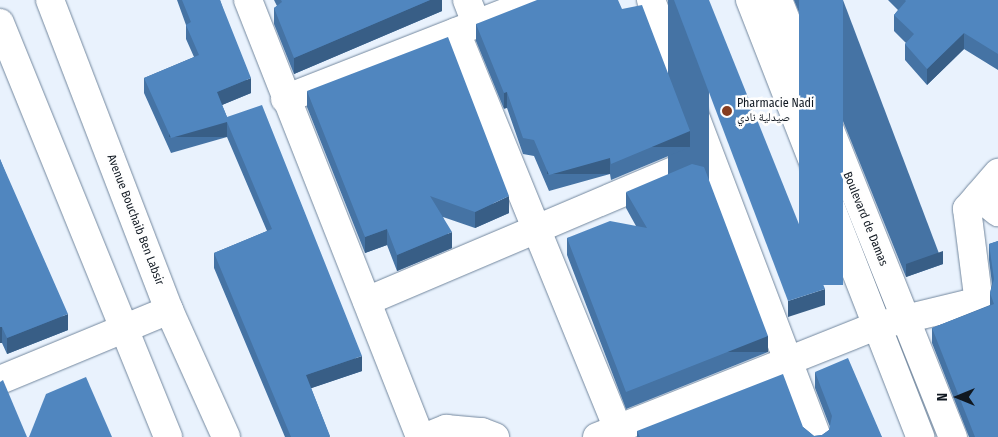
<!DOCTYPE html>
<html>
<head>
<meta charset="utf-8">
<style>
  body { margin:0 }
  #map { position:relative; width:998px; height:437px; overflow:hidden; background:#e9f2fd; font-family:"Fira Sans Condensed","Noto Naskh Arabic",sans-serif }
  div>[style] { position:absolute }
  .roads { filter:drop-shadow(0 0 1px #72879e) drop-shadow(0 0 1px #72879e) }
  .minor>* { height:28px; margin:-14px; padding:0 14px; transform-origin:14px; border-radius:14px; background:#fff }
  .major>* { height:28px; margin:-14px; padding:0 14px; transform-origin:14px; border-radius:14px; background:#fff }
  .wall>* { inset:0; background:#4573a4; transform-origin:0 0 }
  .shaded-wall>* { inset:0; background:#385e86; transform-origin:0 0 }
  .building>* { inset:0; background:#5086bf; transform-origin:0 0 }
  .dots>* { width:14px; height:14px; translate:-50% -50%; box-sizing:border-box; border:2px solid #fefefe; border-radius:50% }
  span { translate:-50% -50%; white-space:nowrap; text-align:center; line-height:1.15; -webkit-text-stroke:5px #fefefe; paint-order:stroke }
  .poi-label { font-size:12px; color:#101821 }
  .left { translate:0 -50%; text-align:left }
  .street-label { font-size:12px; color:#101821 }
  .north { position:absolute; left:933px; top:372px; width:50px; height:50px; -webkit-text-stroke:4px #fefefe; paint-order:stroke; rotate:270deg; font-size:14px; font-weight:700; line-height:20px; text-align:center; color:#101821 }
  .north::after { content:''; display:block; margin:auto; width:18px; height:22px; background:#101821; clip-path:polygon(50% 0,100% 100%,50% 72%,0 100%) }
</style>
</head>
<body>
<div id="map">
  <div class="roads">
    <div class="minor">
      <div style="left:248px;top:0;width:470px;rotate:68.5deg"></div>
      <div style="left:467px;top:0;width:26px;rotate:69deg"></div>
      <div style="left:651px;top:0;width:467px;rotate:69.2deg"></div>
      <div style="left:750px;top:0;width:469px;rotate:68.7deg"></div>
      <div style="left:778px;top:0;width:471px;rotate:68.2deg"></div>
      <div style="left:456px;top:32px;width:437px;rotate:67.8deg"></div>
      <div style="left:285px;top:99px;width:271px;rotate:-21.4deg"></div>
      <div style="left:978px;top:196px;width:26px;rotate:39deg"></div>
      <div style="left:367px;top:301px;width:371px;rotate:-23deg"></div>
      <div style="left:0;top:380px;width:183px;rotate:-22.5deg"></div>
      <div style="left:426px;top:437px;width:22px;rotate:-22deg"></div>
      <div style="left:446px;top:429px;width:36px;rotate:5deg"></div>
      <div style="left:482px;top:432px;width:14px;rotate:21deg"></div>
      <div style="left:597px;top:437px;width:300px;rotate:-21.7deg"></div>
      <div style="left:876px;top:326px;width:103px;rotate:-13.5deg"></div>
      <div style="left:976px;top:302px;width:6px;rotate:-72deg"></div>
      <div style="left:978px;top:296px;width:88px;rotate:-97.2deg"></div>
      <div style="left:967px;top:209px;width:48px;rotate:-49.3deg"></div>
    </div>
    <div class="major">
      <div style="left:50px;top:0;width:332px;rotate:69deg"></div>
      <div style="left:169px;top:310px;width:139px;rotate:65.8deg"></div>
      <div style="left:0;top:23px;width:447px;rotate:67.9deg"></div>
    </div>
  </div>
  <div class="wall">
    <div style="clip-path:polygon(177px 0,220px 0,251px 93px,222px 105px,227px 117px,362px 371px,311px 388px,330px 437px,285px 437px,214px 268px,214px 253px,267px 231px,227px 137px,171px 153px,144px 93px,144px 78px,194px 57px,186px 39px,186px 25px)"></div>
    <div style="clip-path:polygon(274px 0,442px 0,442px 11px,294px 74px,274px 24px,274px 8px,277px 6px)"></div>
    <div style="left:668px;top:0;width:41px;height:339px"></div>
    <div style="clip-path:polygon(794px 0,843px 0,943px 264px,906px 277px)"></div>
    <div style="clip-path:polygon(888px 0,998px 0,998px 70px,964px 49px,927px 85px,905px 60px,905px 44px,906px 43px,894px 31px,894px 15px,898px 10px)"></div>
    <div style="clip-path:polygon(622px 9px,690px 147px,611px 180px,610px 174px,549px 191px,534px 156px,523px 154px,507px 108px,504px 109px,476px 41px,476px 24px)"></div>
    <div style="clip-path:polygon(307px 91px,509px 213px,475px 228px,443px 217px,452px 248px,397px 271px,387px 245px,365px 253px,307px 107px)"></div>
    <div style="clip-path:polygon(0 159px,68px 330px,7px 354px,2px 343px,0 343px)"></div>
    <div style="clip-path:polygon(626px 192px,768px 352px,626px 409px,567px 255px,567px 238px,636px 226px,626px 208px)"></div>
    <div style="clip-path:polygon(998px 241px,998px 437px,969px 437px,932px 343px,932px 328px,990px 305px,990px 293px,992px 284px,989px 260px,989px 244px)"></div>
    <div style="clip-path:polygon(815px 372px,882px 437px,637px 437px,637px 431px,803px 427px,814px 436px,822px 435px,829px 430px,830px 427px,815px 388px)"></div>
  </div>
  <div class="shaded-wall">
    <div style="clip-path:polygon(430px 0,442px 0,442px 11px,294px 74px,294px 58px)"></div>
    <div style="clip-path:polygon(964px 33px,964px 49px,927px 85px,927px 69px)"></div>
    <div style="clip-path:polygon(251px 78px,251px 93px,217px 107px,217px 92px)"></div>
    <div style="left:507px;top:92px;width:16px;height:3px;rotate:90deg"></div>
    <div style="left:227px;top:122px;width:15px;height:58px;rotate:90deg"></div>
    <div style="left:690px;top:131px;width:16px;height:86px;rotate:90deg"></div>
    <div style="left:610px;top:158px;width:16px;height:63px;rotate:90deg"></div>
    <div style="clip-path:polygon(509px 196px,509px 213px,475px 228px,475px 212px)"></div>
    <div style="clip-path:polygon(387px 229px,387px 245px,365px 253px,365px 237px)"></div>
    <div style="clip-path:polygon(452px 232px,452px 248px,397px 271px,397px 255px)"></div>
    <div style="clip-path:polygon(943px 251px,943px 264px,906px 277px,906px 264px)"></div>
    <div style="clip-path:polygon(825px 289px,825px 305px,788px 317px,788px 301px)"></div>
    <div style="clip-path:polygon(68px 314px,68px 330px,7px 354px,7px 338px)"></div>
    <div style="left:0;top:327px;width:2px;height:16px"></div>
    <div style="left:768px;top:336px;width:16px;height:153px;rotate:90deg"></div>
    <div style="clip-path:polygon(362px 356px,362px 371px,306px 390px,306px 375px)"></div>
  </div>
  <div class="building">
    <div style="clip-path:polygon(182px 0,220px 0,251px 78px,217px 92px,227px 117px,262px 105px,362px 356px,306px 375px,330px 436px,328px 437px,291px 437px,214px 253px,272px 229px,227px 122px,171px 138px,144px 78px,199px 55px,186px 25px,191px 22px)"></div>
    <div style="clip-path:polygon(281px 0,430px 0,294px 58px,274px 8px,282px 2px)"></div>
    <div style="clip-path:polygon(537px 0,618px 0,622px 9px,642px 5px,690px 131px,611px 164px,610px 158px,549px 175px,534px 140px,523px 138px,507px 92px,504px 93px,476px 24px)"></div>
    <div style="clip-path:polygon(674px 0,709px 0,825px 289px,788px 301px)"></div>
    <div style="left:799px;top:0;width:44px;height:285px"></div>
    <div style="clip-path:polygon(905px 0,998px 0,998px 54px,964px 33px,927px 69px,905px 44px,914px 34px,894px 15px,906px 1px)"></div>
    <div style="clip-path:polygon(448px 37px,509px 196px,475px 212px,430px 196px,452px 232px,397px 255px,387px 229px,365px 237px,307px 91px)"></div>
    <div style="clip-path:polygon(0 159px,68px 314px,7px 338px,2px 327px,0 327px)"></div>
    <div style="clip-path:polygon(692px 164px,704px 167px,768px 336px,626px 392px,567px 238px,610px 221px,647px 228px,626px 192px)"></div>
    <div style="clip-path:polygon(998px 241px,998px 437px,975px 437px,932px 328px,994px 304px,990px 293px,994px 279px,989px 244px)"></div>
    <div style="clip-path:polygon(848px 358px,882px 437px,640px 437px,637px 431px,783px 374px,803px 427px,814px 436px,822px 435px,829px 430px,832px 416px,815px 372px)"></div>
    <div style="clip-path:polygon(86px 377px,112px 437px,29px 437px,46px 394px)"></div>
    <div style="clip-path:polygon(3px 380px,27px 437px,0 437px,0 382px)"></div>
  </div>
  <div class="dots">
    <div style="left:727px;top:111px;background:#863d20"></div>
  </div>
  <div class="poi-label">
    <span class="left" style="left:737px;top:111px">Pharmacie Nadi<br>صيدلية نادي</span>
  </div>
  <div class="street-label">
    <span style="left:865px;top:219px;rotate:68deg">Boulevard de Damas</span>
    <span style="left:135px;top:220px;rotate:69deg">Avenue Bouchaib Ben Labsir</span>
  </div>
  <div class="north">N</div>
</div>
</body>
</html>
